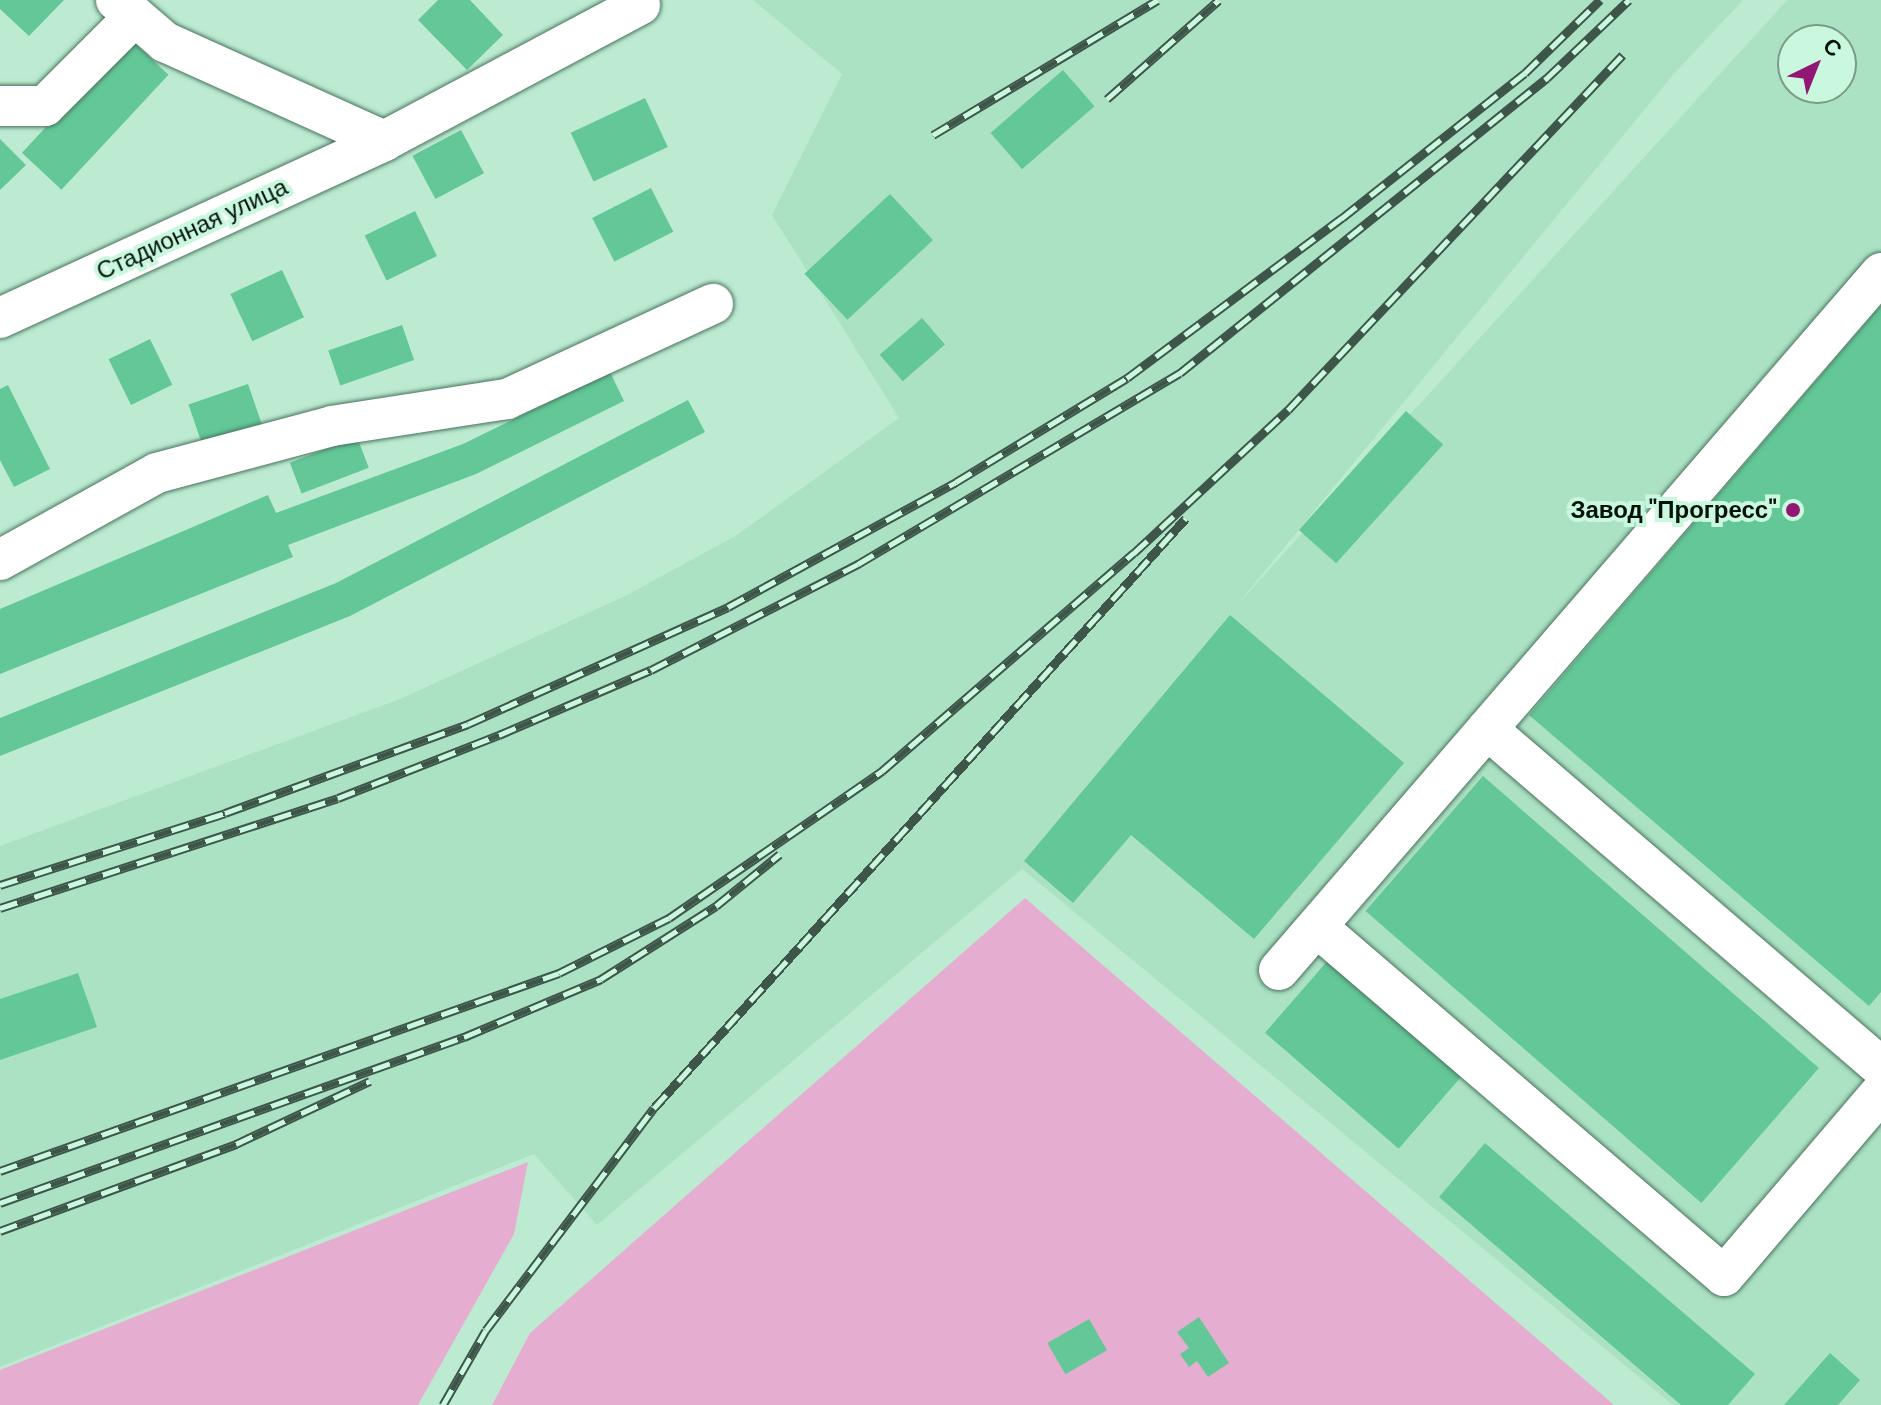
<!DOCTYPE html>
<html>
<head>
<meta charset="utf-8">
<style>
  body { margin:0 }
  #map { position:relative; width:1881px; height:1405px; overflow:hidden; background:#bdebd2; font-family:"DM Sans",sans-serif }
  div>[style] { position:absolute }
  .built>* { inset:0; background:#ace2c4 }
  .green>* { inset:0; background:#e5aed1 }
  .building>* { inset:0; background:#63c797; transform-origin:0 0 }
  .roads { filter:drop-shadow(0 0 2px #49735d) drop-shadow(0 0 2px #49735d) }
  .minor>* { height:40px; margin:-20px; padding:0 20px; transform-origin:20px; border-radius:20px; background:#fff }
  .rail>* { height:9px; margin-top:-4.5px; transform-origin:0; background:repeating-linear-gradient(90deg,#caf8df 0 18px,#3d5649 0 36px); box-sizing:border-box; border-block:2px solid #3d5649 }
  .dots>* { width:22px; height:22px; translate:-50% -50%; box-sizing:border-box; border:4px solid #caf8df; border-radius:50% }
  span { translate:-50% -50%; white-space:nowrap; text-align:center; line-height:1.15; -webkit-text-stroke:8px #caf8df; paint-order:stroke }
  .street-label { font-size:24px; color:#03130b }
  .poi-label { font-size:24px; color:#03130b; font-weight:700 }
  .right { translate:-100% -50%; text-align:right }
  .north { position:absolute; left:1777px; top:24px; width:80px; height:80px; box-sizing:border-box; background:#caf8df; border:2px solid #7a9c8a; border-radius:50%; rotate:43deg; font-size:22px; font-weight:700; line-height:32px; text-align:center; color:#03130b }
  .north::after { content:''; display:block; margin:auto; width:28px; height:36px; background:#921774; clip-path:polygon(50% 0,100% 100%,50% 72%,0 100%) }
</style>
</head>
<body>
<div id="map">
  <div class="built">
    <div style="clip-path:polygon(evenodd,753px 0,1743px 0,1673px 75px,1236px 606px,1787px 0,1881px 0,1881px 1405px,1673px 1405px,1022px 869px,597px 1225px,534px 1154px,0 1367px,0 846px,400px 699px,625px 596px,737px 535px,899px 418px,772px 215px,842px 74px,753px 0,1793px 40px,1841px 40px,1841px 88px,1793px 88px,1793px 40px)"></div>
  </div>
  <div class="green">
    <div style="clip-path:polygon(1025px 898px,1614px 1405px,492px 1405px,530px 1333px)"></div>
    <div style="clip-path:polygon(528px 1162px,514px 1234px,418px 1405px,0 1405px,0 1370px)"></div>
  </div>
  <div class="building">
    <div style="clip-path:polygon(0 0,64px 0,29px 36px,0 9px)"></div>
    <div style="clip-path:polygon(438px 0,470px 0,503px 35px,467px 70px,418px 20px)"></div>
    <div style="left:129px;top:38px;width:54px;height:157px;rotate:43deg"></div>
    <div style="left:1063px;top:70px;width:48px;height:96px;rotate:49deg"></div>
    <div style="left:645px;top:98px;width:54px;height:82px;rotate:65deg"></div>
    <div style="left:461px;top:130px;width:49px;height:55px;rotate:62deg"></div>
    <div style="clip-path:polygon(0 139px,26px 165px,0 190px)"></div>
    <div style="left:651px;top:188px;width:49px;height:66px;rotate:63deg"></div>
    <div style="left:890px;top:194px;width:63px;height:117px;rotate:47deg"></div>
    <div style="left:415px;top:211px;width:50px;height:56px;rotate:64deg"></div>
    <div style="left:282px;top:270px;width:52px;height:57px;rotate:65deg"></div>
    <div style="clip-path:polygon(1881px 305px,1881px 992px,1869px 1006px,1529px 715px)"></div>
    <div style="left:922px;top:318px;width:35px;height:56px;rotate:49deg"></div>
    <div style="left:402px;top:325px;width:37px;height:78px;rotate:71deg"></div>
    <div style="left:150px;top:339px;width:51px;height:46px;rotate:64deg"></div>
    <div style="clip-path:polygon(610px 372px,624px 401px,476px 474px,288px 545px,293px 557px,0 674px,0 609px,268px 495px,276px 513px,463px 444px)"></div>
    <div style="left:248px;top:384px;width:43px;height:63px;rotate:71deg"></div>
    <div style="clip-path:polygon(8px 385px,50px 469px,14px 487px,0 460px,0 389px)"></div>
    <div style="clip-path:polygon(688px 400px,705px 432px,350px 616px,0 756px,0 718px,336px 583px)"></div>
    <div style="left:1406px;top:411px;width:50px;height:160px;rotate:42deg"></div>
    <div style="left:357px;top:437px;width:33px;height:72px;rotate:69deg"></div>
    <div style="clip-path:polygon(1230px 615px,1404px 763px,1254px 939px,1131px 835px,1073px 903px,1024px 861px)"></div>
    <div style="left:1483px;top:776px;width:445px;height:179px;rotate:41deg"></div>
    <div style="left:1330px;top:958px;width:177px;height:99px;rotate:41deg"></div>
    <div style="clip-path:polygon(78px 973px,97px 1027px,0 1060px,0 999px)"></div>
    <div style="clip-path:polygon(1485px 1143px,1755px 1374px,1728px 1405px,1681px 1405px,1439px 1197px)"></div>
    <div style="clip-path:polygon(1199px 1317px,1229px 1363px,1208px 1377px,1197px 1361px,1189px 1367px,1180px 1354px,1189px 1348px,1177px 1332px)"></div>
    <div style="left:1089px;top:1319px;width:36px;height:48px;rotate:60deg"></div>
    <div style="clip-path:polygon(1830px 1353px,1860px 1380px,1838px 1405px,1784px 1405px)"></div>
  </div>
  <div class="roads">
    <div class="minor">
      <div style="left:116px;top:0;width:65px;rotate:40.6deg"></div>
      <div style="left:165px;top:42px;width:240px;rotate:24.3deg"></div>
      <div style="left:0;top:106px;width:45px"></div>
      <div style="left:45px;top:106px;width:127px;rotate:-45deg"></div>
      <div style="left:0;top:318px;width:423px;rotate:-24.7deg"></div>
      <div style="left:384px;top:141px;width:290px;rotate:-28deg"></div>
      <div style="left:0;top:560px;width:179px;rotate:-29deg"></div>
      <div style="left:157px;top:473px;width:181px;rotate:-15deg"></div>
      <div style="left:332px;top:426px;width:177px;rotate:-8.8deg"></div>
      <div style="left:507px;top:399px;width:227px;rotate:-24.8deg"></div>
      <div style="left:1487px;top:729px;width:519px;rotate:40.63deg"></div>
      <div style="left:1317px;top:927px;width:536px;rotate:40.61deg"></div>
      <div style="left:1724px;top:1276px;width:242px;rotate:-49.5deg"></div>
      <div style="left:1279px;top:970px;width:921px;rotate:-49.18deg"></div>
    </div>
  </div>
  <div class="rail">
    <div style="left:1107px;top:99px;width:149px;rotate:-41.5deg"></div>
    <div style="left:933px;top:135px;width:262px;rotate:-31deg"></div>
    <div style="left:0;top:885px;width:236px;rotate:-17.7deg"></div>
    <div style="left:225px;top:813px;width:259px;rotate:-20.1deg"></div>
    <div style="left:468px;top:724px;width:285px;rotate:-24.2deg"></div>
    <div style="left:728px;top:607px;width:260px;rotate:-28.7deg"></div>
    <div style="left:956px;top:482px;width:200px;rotate:-31.3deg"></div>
    <div style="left:1127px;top:378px;width:268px;rotate:-36.7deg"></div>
    <div style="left:1342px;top:218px;width:233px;rotate:-38.4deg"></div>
    <div style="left:1525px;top:73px;width:105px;rotate:-44.2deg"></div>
    <div style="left:0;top:908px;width:355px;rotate:-18deg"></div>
    <div style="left:338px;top:798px;width:173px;rotate:-21.4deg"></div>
    <div style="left:499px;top:735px;width:165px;rotate:-23.2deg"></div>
    <div style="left:651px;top:670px;width:233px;rotate:-27.1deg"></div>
    <div style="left:858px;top:564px;width:374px;rotate:-30.7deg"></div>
    <div style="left:1180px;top:373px;width:471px;rotate:-38.8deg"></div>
    <div style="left:1547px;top:78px;width:113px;rotate:-43.6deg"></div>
    <div style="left:0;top:1171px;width:593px;rotate:-19.5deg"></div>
    <div style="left:559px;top:973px;width:123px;rotate:-26.6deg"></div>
    <div style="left:669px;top:918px;width:259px;rotate:-34.6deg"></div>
    <div style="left:882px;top:771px;width:333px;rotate:-40.9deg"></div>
    <div style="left:1134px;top:553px;width:210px;rotate:-42.9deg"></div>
    <div style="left:1288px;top:410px;width:488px;rotate:-46.7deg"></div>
    <div style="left:0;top:1203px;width:493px;rotate:-19.7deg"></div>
    <div style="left:464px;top:1037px;width:149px;rotate:-22.9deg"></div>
    <div style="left:601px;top:979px;width:136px;rotate:-32.4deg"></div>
    <div style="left:716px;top:906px;width:82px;rotate:-39.1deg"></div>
    <div style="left:0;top:1231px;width:252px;rotate:-20.2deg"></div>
    <div style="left:236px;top:1144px;width:148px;rotate:-25.2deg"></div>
    <div style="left:443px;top:1405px;width:86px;rotate:-60.2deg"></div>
    <div style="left:486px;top:1330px;width:278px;rotate:-52.9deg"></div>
    <div style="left:654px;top:1108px;width:794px;rotate:-47.96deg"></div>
  </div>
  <div class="dots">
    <div style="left:1793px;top:510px;background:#921774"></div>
  </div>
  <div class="street-label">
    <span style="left:192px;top:229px;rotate:-25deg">Стадионная улица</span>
  </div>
  <div class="poi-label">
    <span class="right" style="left:1777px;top:510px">Завод "Прогресс"</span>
  </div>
  <div class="north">С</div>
</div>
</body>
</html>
